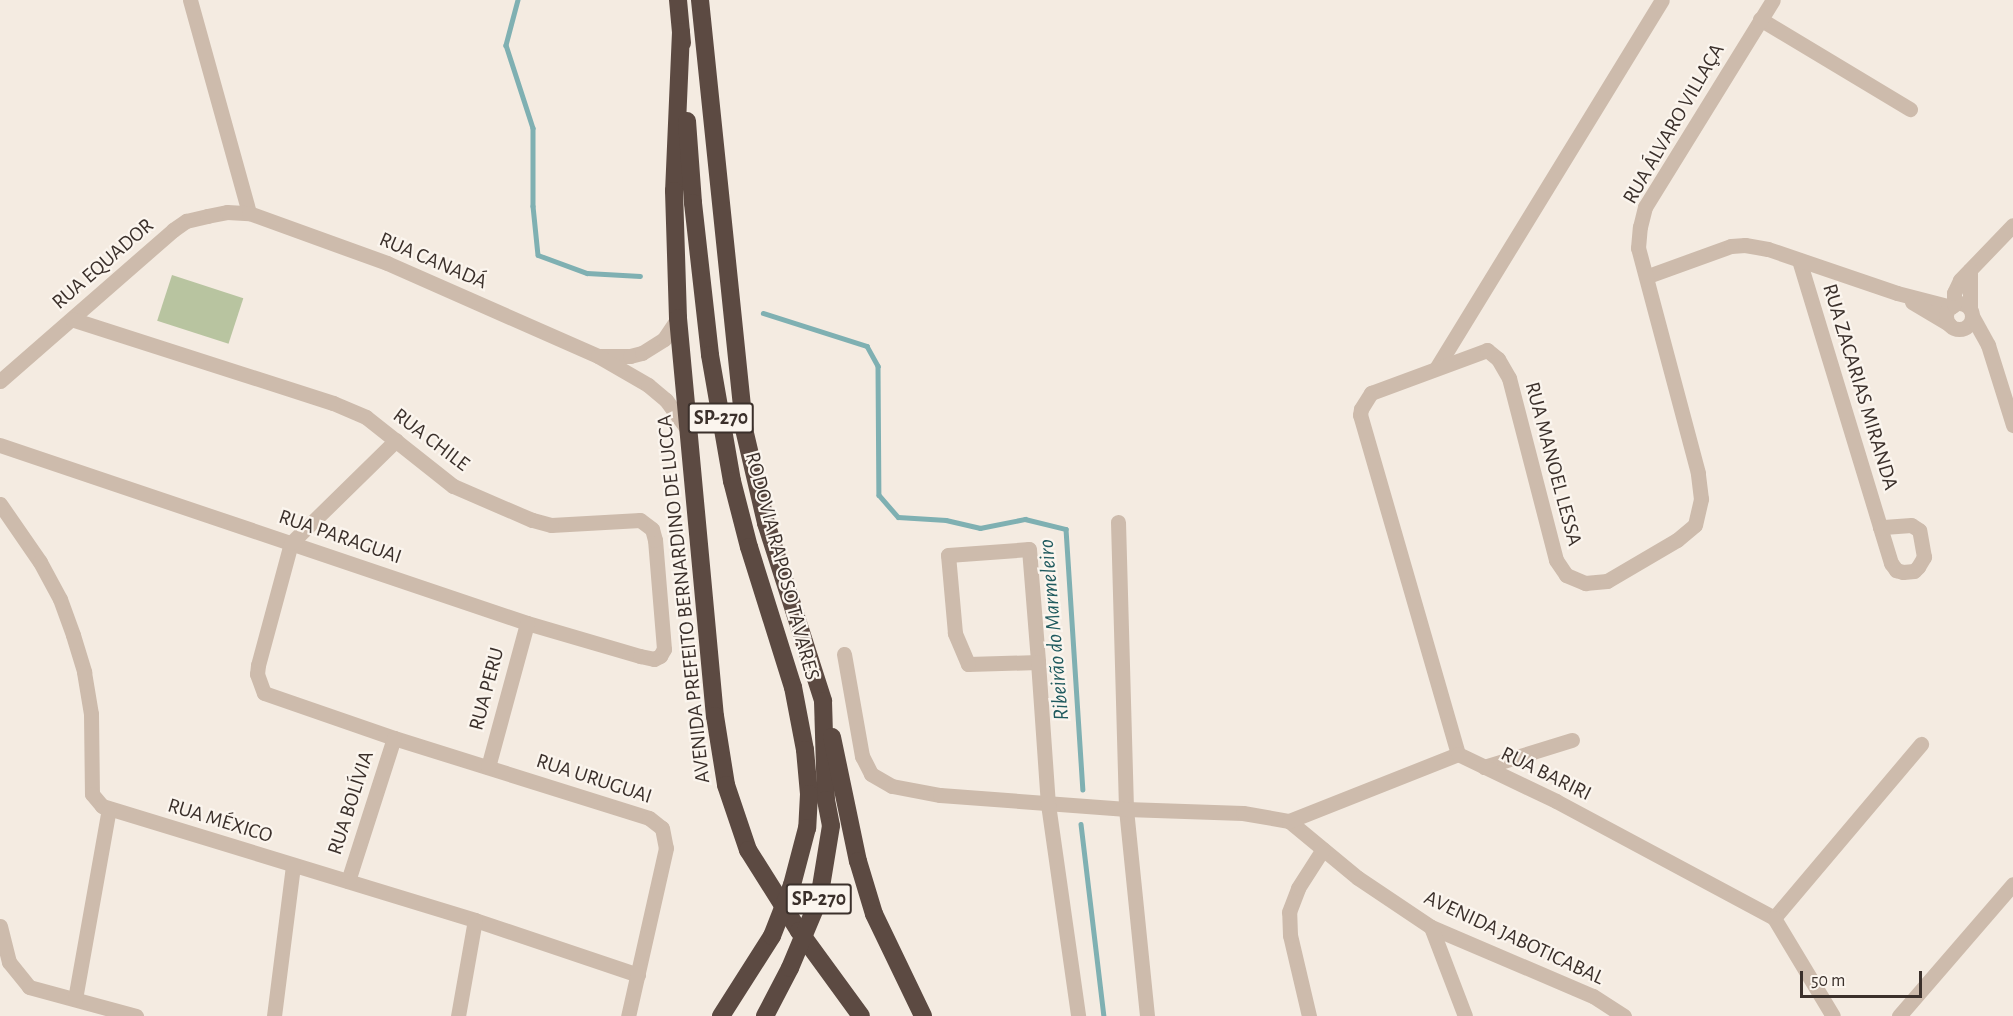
<!DOCTYPE html>
<html>
<head>
<meta charset="utf-8">
<style>
  body { margin:0 }
  #map { position:relative; width:2013px; height:1016px; overflow:hidden; background:#f4ebe1; font-family:"Alegreya Sans",sans-serif }
  div>[style] { position:absolute }
  .green>* { inset:0; background:#b8c4a0; transform-origin:0 0 }
  .stream>* { height:4.5px; margin:-2.25px; padding:0 2.25px; transform-origin:2.25px; border-radius:2.25px; background:#7fb0b2 }
  .minor>* { height:15px; margin:-7.5px; padding:0 7.5px; transform-origin:7.5px; border-radius:7.5px; background:#cdbbac }
  .minor>.ring { margin:-7.5px; padding:0; box-sizing:content-box; background:none; border:15px solid #cdbbac; border-radius:50% }
  .highway>* { height:18px; margin:-9px; padding:0 9px; transform-origin:9px; border-radius:9px; background:#5c4a42 }
  .highway-bridge>* { height:18px; margin:-9px; padding:0 9px; transform-origin:9px; border-radius:9px; background:#5c4a42 }
  span { translate:-50% -50%; white-space:nowrap; text-align:center; line-height:1.15; -webkit-text-stroke:4.5px #fbf5ee; paint-order:stroke }
  .shield-label span { padding:2px 4px; background:#fbf5ee; border:2px solid; border-radius:4px; -webkit-text-stroke-width:0 }
  .shield-label { font-size:20px; color:#3b302b; font-weight:700 }
  .street-label { font-size:21px; color:#3b302b }
  .water-label { font-size:22px; color:#1f5a5e; font-style:italic }
  .scale { position:absolute; left:1800px; top:971px; width:122px; height:27px; box-sizing:border-box; border:3px solid #3b302b; border-top:0; padding-left:8px; font-size:18px; line-height:21px; white-space:nowrap; color:#3b302b; -webkit-text-stroke:4px #fbf5ee; paint-order:stroke }
</style>
</head>
<body>
<div id="map">
  <div class="green">
    <div style="left:172px;top:275px;width:75px;height:48px;rotate:18deg"></div>
  </div>
  <div class="stream">
    <div style="left:518px;top:0;width:47px;rotate:104.9deg"></div>
    <div style="left:506px;top:45px;width:87px;rotate:72deg"></div>
    <div style="left:533px;top:128px;width:78px;rotate:90deg"></div>
    <div style="left:533px;top:206px;width:49px;rotate:84.2deg"></div>
    <div style="left:538px;top:255px;width:52px;rotate:20.2deg"></div>
    <div style="left:587px;top:273px;width:53px;rotate:3.2deg"></div>
    <div style="left:763px;top:313px;width:109px;rotate:17.6deg"></div>
    <div style="left:867px;top:346px;width:23px;rotate:61deg"></div>
    <div style="left:878px;top:366px;width:129px;rotate:89.6deg"></div>
    <div style="left:879px;top:495px;width:29px;rotate:49deg"></div>
    <div style="left:898px;top:517px;width:48px;rotate:3.6deg"></div>
    <div style="left:946px;top:520px;width:35px;rotate:13deg"></div>
    <div style="left:980px;top:528px;width:46px;rotate:-11.3deg"></div>
    <div style="left:1025px;top:519px;width:42px;rotate:13.7deg"></div>
    <div style="left:1066px;top:529px;width:261px;rotate:86.3deg"></div>
    <div style="left:1081px;top:824px;width:193px;rotate:83.2deg"></div>
  </div>
  <div class="minor">
    <div style="left:190px;top:0;width:221px;rotate:74.5deg"></div>
    <div style="left:1760px;top:19px;width:175px;rotate:31deg"></div>
    <div style="left:1799px;top:260px;width:279px;rotate:73.1deg"></div>
    <div style="left:1880px;top:527px;width:38px;rotate:73deg"></div>
    <div style="left:1891px;top:563px;width:9px;rotate:54deg"></div>
    <div style="left:1896px;top:570px;width:7px;rotate:16deg"></div>
    <div style="left:1903px;top:572px;width:11px;rotate:-5deg"></div>
    <div style="left:1914px;top:571px;width:6px;rotate:-45deg"></div>
    <div style="left:1918px;top:567px;width:12px;rotate:-59deg"></div>
    <div style="left:1924px;top:557px;width:27px;rotate:-100deg"></div>
    <div style="left:1919px;top:530px;width:9px;rotate:-148deg"></div>
    <div style="left:1911px;top:525px;width:31px;rotate:176deg"></div>
    <div style="left:1648px;top:276px;width:88px;rotate:-19.9deg"></div>
    <div style="left:1731px;top:246px;width:14px;rotate:-4deg"></div>
    <div style="left:1745px;top:245px;width:23px;rotate:10deg"></div>
    <div style="left:1768px;top:249px;width:136px;rotate:18.8deg"></div>
    <div style="left:1897px;top:293px;width:56px;rotate:14.5deg"></div>
    <div style="left:1912px;top:302px;width:43px;rotate:30.7deg"></div>
    <div class="ring" style="left:1946px;top:303px;width:11px;height:11px"></div>
    <div style="left:1954px;top:305px;width:12px;rotate:-90deg"></div>
    <div style="left:1954px;top:293px;width:14px;rotate:-65deg"></div>
    <div style="left:1960px;top:280px;width:76px;rotate:-46.1deg"></div>
    <div style="left:1970px;top:309px;width:39px;rotate:-90deg"></div>
    <div style="left:1972px;top:316px;width:33px;rotate:61deg"></div>
    <div style="left:1988px;top:345px;width:84px;rotate:72.6deg"></div>
    <div style="left:600px;top:356px;width:30px"></div>
    <div style="left:630px;top:356px;width:12px;rotate:-14deg"></div>
    <div style="left:642px;top:353px;width:26px;rotate:-32deg"></div>
    <div style="left:664px;top:339px;width:25px;rotate:-56deg"></div>
    <div style="left:1437px;top:367px;width:430px;rotate:-58.5deg"></div>
    <div style="left:0;top:381px;width:230px;rotate:-41.1deg"></div>
    <div style="left:173px;top:230px;width:16px;rotate:-35deg"></div>
    <div style="left:186px;top:221px;width:22px;rotate:-13deg"></div>
    <div style="left:207px;top:216px;width:20px;rotate:-11deg"></div>
    <div style="left:227px;top:212px;width:22px;rotate:3deg"></div>
    <div style="left:249px;top:213px;width:147px;rotate:19.9deg"></div>
    <div style="left:387px;top:263px;width:231px;rotate:23.8deg"></div>
    <div style="left:598px;top:356px;width:58px;rotate:30.1deg"></div>
    <div style="left:648px;top:385px;width:23px;rotate:40deg"></div>
    <div style="left:666px;top:400px;width:37px;rotate:54deg"></div>
    <div style="left:0;top:445px;width:556px;rotate:18.66deg"></div>
    <div style="left:527px;top:623px;width:118px;rotate:16.3deg"></div>
    <div style="left:640px;top:656px;width:14px;rotate:12deg"></div>
    <div style="left:654px;top:659px;width:7px;rotate:-27deg"></div>
    <div style="left:660px;top:656px;width:8px;rotate:-60deg"></div>
    <div style="left:664px;top:649px;width:109px;rotate:-94.7deg"></div>
    <div style="left:655px;top:540px;width:11px;rotate:-105deg"></div>
    <div style="left:652px;top:529px;width:15px;rotate:-143deg"></div>
    <div style="left:640px;top:520px;width:89px;rotate:176.8deg"></div>
    <div style="left:551px;top:525px;width:20px;rotate:-165deg"></div>
    <div style="left:532px;top:520px;width:86px;rotate:-156.7deg"></div>
    <div style="left:453px;top:486px;width:111px;rotate:-141.6deg"></div>
    <div style="left:366px;top:417px;width:36px;rotate:-157deg"></div>
    <div style="left:333px;top:403px;width:274px;rotate:-162.2deg"></div>
    <div style="left:0;top:504px;width:70px;rotate:55.4deg"></div>
    <div style="left:40px;top:562px;width:42px;rotate:61.6deg"></div>
    <div style="left:60px;top:599px;width:38px;rotate:70deg"></div>
    <div style="left:73px;top:635px;width:39px;rotate:73deg"></div>
    <div style="left:84px;top:672px;width:43px;rotate:80.5deg"></div>
    <div style="left:91px;top:714px;width:80px;rotate:89.3deg"></div>
    <div style="left:92px;top:794px;width:16px;rotate:50deg"></div>
    <div style="left:102px;top:806px;width:390px;rotate:17deg"></div>
    <div style="left:475px;top:920px;width:172px;rotate:18.6deg"></div>
    <div style="left:1118px;top:522px;width:287px;rotate:88.4deg"></div>
    <div style="left:1126px;top:809px;width:208px;rotate:84.2deg"></div>
    <div style="left:291px;top:543px;width:126px;rotate:105.1deg"></div>
    <div style="left:258px;top:665px;width:9px;rotate:96deg"></div>
    <div style="left:257px;top:674px;width:20px;rotate:70deg"></div>
    <div style="left:264px;top:693px;width:138px;rotate:19.1deg"></div>
    <div style="left:394px;top:738px;width:267px;rotate:17.4deg"></div>
    <div style="left:649px;top:818px;width:16px;rotate:38deg"></div>
    <div style="left:662px;top:828px;width:20px;rotate:79deg"></div>
    <div style="left:666px;top:848px;width:172px;rotate:102.7deg"></div>
    <div style="left:291px;top:543px;width:147px;rotate:-44.4deg"></div>
    <div style="left:844px;top:654px;width:104px;rotate:80deg"></div>
    <div style="left:862px;top:756px;width:20px;rotate:63deg"></div>
    <div style="left:871px;top:774px;width:24px;rotate:30deg"></div>
    <div style="left:892px;top:786px;width:49px;rotate:10.6deg"></div>
    <div style="left:940px;top:795px;width:187px;rotate:4.3deg"></div>
    <div style="left:1126px;top:809px;width:117px;rotate:2deg"></div>
    <div style="left:1243px;top:813px;width:47px;rotate:9.9deg"></div>
    <div style="left:1289px;top:821px;width:89px;rotate:39.6deg"></div>
    <div style="left:1358px;top:878px;width:88px;rotate:33.9deg"></div>
    <div style="left:1431px;top:927px;width:176px;rotate:23.1deg"></div>
    <div style="left:1593px;top:996px;width:37px;rotate:33deg"></div>
    <div style="left:1038px;top:662px;width:70px;rotate:178.4deg"></div>
    <div style="left:968px;top:664px;width:34px;rotate:-113deg"></div>
    <div style="left:955px;top:633px;width:78px;rotate:-95.1deg"></div>
    <div style="left:948px;top:555px;width:81px;rotate:-4.2deg"></div>
    <div style="left:1029px;top:549px;width:113px;rotate:85.4deg"></div>
    <div style="left:1038px;top:662px;width:142px;rotate:86deg"></div>
    <div style="left:1048px;top:804px;width:214px;rotate:81.9deg"></div>
    <div style="left:1458px;top:754px;width:353px;rotate:-106.1deg"></div>
    <div style="left:1360px;top:415px;width:6px;rotate:-81deg"></div>
    <div style="left:1361px;top:409px;width:19px;rotate:-58deg"></div>
    <div style="left:1371px;top:393px;width:124px;rotate:-20.3deg"></div>
    <div style="left:1487px;top:350px;width:14px;rotate:39deg"></div>
    <div style="left:1498px;top:359px;width:22px;rotate:60deg"></div>
    <div style="left:1509px;top:378px;width:188px;rotate:75.5deg"></div>
    <div style="left:1556px;top:560px;width:18px;rotate:56deg"></div>
    <div style="left:1566px;top:575px;width:21px;rotate:23deg"></div>
    <div style="left:1585px;top:583px;width:22px;rotate:-5deg"></div>
    <div style="left:1607px;top:581px;width:81px;rotate:-30.4deg"></div>
    <div style="left:1677px;top:540px;width:23px;rotate:-40deg"></div>
    <div style="left:1695px;top:525px;width:27px;rotate:-77deg"></div>
    <div style="left:1701px;top:499px;width:26px;rotate:-97deg"></div>
    <div style="left:1698px;top:473px;width:233px;rotate:-104.9deg"></div>
    <div style="left:1638px;top:248px;width:21px;rotate:-85deg"></div>
    <div style="left:1640px;top:227px;width:21px;rotate:-76deg"></div>
    <div style="left:1645px;top:207px;width:243px;rotate:-58.3deg"></div>
    <div style="left:488px;top:767px;width:149px;rotate:-74.8deg"></div>
    <div style="left:1484px;top:767px;width:92px;rotate:-17.1deg"></div>
    <div style="left:1289px;top:821px;width:182px;rotate:-21.6deg"></div>
    <div style="left:1458px;top:754px;width:109px;rotate:25.6deg"></div>
    <div style="left:1556px;top:801px;width:247px;rotate:28.2deg"></div>
    <div style="left:348px;top:881px;width:150px;rotate:-72.2deg"></div>
    <div style="left:1774px;top:918px;width:228px;rotate:-49.8deg"></div>
    <div style="left:1774px;top:918px;width:114px;rotate:59deg"></div>
    <div style="left:0;top:926px;width:37px;rotate:76deg"></div>
    <div style="left:9px;top:962px;width:32px;rotate:51deg"></div>
    <div style="left:29px;top:987px;width:111px;rotate:15.2deg"></div>
    <div style="left:1431px;top:927px;width:95px;rotate:69.1deg"></div>
    <div style="left:75px;top:999px;width:193px;rotate:-79.9deg"></div>
    <div style="left:274px;top:1016px;width:152px;rotate:-82.8deg"></div>
    <div style="left:458px;top:1016px;width:97px;rotate:-80deg"></div>
    <div style="left:1309px;top:1016px;width:83px;rotate:-103.2deg"></div>
    <div style="left:1290px;top:935px;width:23px;rotate:-92deg"></div>
    <div style="left:1289px;top:912px;width:26px;rotate:-69deg"></div>
    <div style="left:1298px;top:888px;width:46px;rotate:-57.3deg"></div>
    <div style="left:1899px;top:1016px;width:174px;rotate:-49.2deg"></div>
  </div>
  <div class="highway">
    <div style="left:678px;top:0;width:43px;rotate:84.7deg"></div>
    <div style="left:700px;top:0;width:431px;rotate:84.1deg"></div>
    <div style="left:744px;top:429px;width:97px;rotate:76.8deg"></div>
    <div style="left:766px;top:523px;width:187px;rotate:72.2deg"></div>
    <div style="left:823px;top:701px;width:99px;rotate:88.3deg"></div>
    <div style="left:826px;top:800px;width:26px;rotate:79deg"></div>
    <div style="left:681px;top:32px;width:159px;rotate:92.5deg"></div>
    <div style="left:674px;top:191px;width:127px;rotate:88.2deg"></div>
    <div style="left:678px;top:318px;width:400px;rotate:84.7deg"></div>
    <div style="left:715px;top:716px;width:70px;rotate:80.9deg"></div>
    <div style="left:726px;top:785px;width:69px;rotate:71.3deg"></div>
    <div style="left:748px;top:850px;width:96px;rotate:57.8deg"></div>
    <div style="left:799px;top:931px;width:105px;rotate:53.9deg"></div>
    <div style="left:687px;top:121px;width:82px;rotate:85.8deg"></div>
    <div style="left:693px;top:203px;width:153px;rotate:83.6deg"></div>
    <div style="left:710px;top:355px;width:128px;rotate:80.1deg"></div>
    <div style="left:732px;top:481px;width:68px;rotate:75.6deg"></div>
    <div style="left:749px;top:547px;width:147px;rotate:72.6deg"></div>
    <div style="left:793px;top:687px;width:64px;rotate:79.2deg"></div>
    <div style="left:805px;top:750px;width:44px;rotate:84.8deg"></div>
    <div style="left:809px;top:794px;width:34px;rotate:93deg"></div>
    <div style="left:832px;top:737px;width:127px;rotate:78.2deg"></div>
    <div style="left:858px;top:861px;width:55px;rotate:73.2deg"></div>
    <div style="left:874px;top:914px;width:113px;rotate:64.3deg"></div>
    <div style="left:721px;top:1016px;width:95px;rotate:-57.5deg"></div>
    <div style="left:765px;top:1016px;width:54px;rotate:-62.5deg"></div>
  </div>
  <div class="highway-bridge">
    <div style="left:772px;top:936px;width:55px;rotate:-68.6deg"></div>
    <div style="left:792px;top:885px;width:59px;rotate:-75.3deg"></div>
    <div style="left:790px;top:968px;width:75px;rotate:-67.2deg"></div>
    <div style="left:819px;top:899px;width:74px;rotate:-80.7deg"></div>
  </div>
  <div class="shield-label">
    <span style="left:721px;top:418px">SP-270</span>
    <span style="left:819px;top:899px">SP-270</span>
  </div>
  <div class="street-label">
    <span style="left:1674px;top:124px;rotate:-60deg">RUA ÁLVARO VILLAÇA</span>
    <span style="left:433px;top:261px;rotate:23deg">RUA CANADÁ</span>
    <span style="left:103px;top:264px;rotate:-41deg">RUA EQUADOR</span>
    <span style="left:1860px;top:387px;rotate:73deg">RUA ZACARIAS MIRANDA</span>
    <span style="left:431px;top:440px;rotate:37deg">RUA CHILE</span>
    <span style="left:1553px;top:464px;rotate:75deg">RUA MANOEL LESSA</span>
    <span style="left:340px;top:537px;rotate:19deg">RUA PARAGUAI</span>
    <span style="left:782px;top:566px;rotate:75deg">RODOVIA RAPOSO TAVARES</span>
    <span style="left:684px;top:599px;rotate:-96deg">AVENIDA PREFEITO BERNARDINO DE LUCCA</span>
    <span style="left:487px;top:689px;rotate:-75deg">RUA PERU</span>
    <span style="left:1546px;top:774px;rotate:26deg">RUA BARIRI</span>
    <span style="left:594px;top:779px;rotate:18deg">RUA URUGUAI</span>
    <span style="left:351px;top:803px;rotate:-72deg">RUA BOLÍVIA</span>
    <span style="left:220px;top:821px;rotate:17deg">RUA MÉXICO</span>
    <span style="left:1514px;top:938px;rotate:25deg">AVENIDA JABOTICABAL</span>
  </div>
  <div class="water-label">
    <span style="left:1054px;top:630px;rotate:-95deg">Ribeirão do Marmeleiro</span>
  </div>
  <div class="scale">50 m</div>
</div>
</body>
</html>
